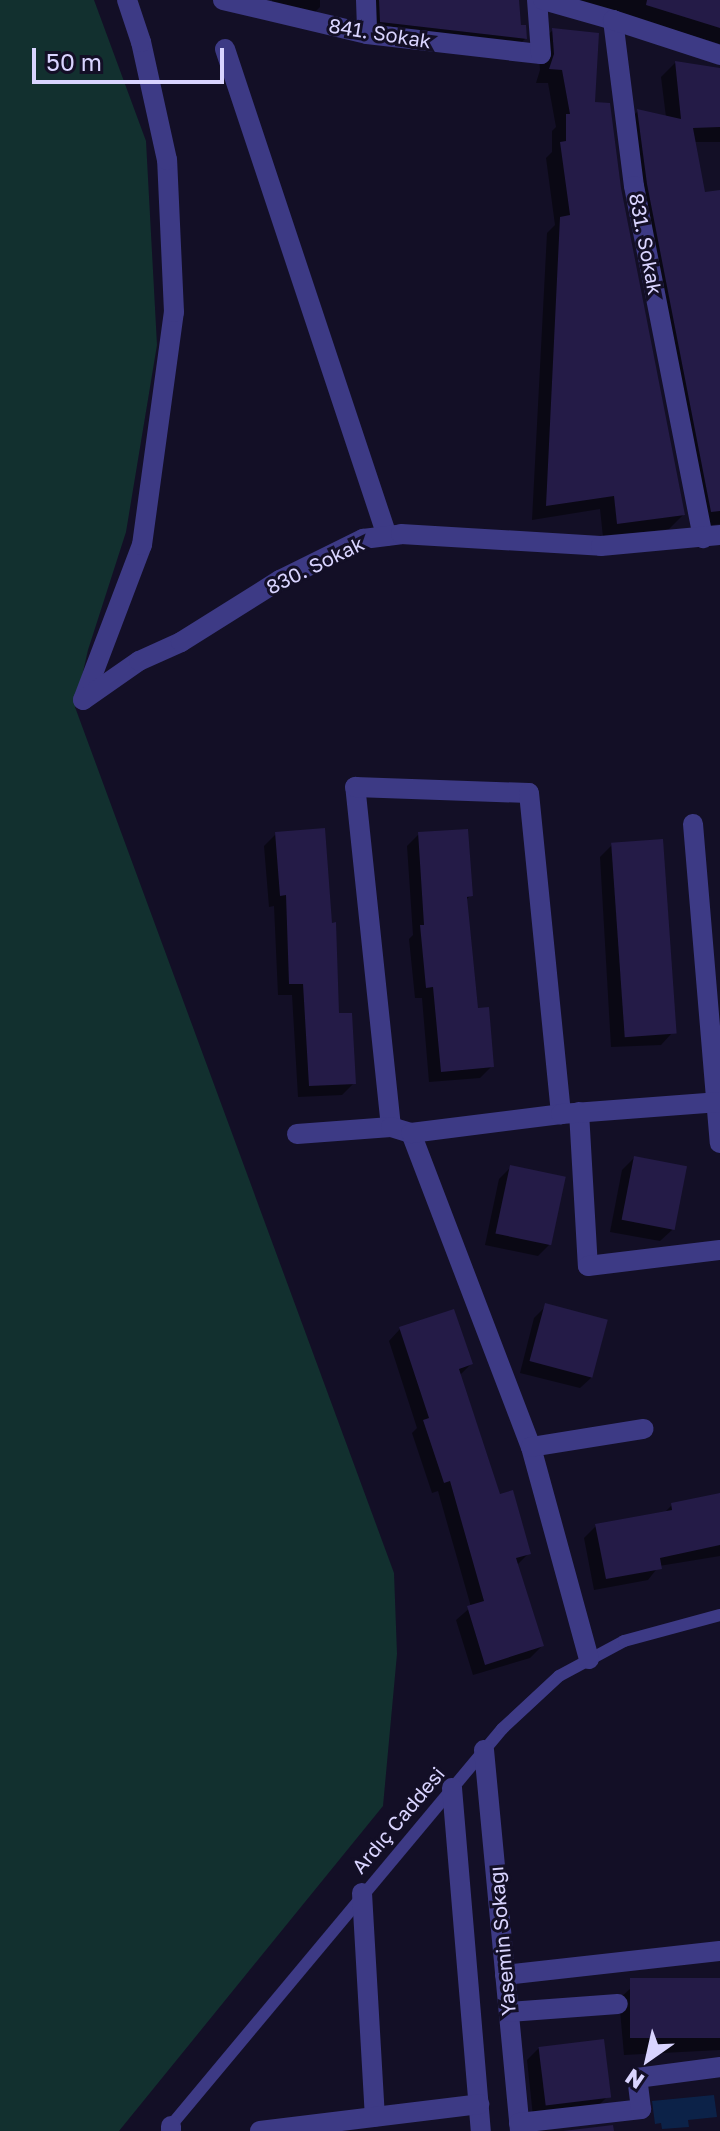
<!DOCTYPE html>
<html>
<head>
<meta charset="utf-8">
<style>
  body { margin:0 }
  #map { position:relative; width:720px; height:2131px; overflow:hidden; background:#130f26; font-family:"Golos Text",sans-serif }
  div>[style] { position:absolute }
  .green>* { inset:0; background:#12302f }
  .water>* { inset:0; background:#0c2248 }
  .shadow>* { inset:0; background:#0007 }
  .building>* { inset:0; background:#241b47; transform-origin:0 0 }
  .lane>* { height:12px; margin:-6px; padding:0 6px; transform-origin:6px; border-radius:6px; background:#3d3a85 }
  .street>* { height:20px; margin:-10px; padding:0 10px; transform-origin:10px; border-radius:10px; background:#3d3a85 }
  span { translate:-50% -50%; white-space:nowrap; text-align:center; line-height:1.15; -webkit-text-stroke:6px #130f26; paint-order:stroke }
  .street-label { font-size:20px; color:#d9d4ff }
  .north { position:absolute; left:608px; top:2019px; width:80px; height:80px; -webkit-text-stroke:6px #130f26; paint-order:stroke; rotate:214deg; font-size:22px; font-weight:700; line-height:32px; text-align:center; color:#d9d4ff }
  .north::after { content:''; display:block; margin:auto; width:28px; height:36px; background:#d9d4ff; clip-path:polygon(50% 0,100% 100%,50% 72%,0 100%) }
  .scale { position:absolute; left:32px; top:48px; width:192px; height:36px; box-sizing:border-box; border:4px solid #d9d4ff; border-top:0; padding-left:10px; font-size:24px; line-height:28px; white-space:nowrap; color:#d9d4ff; -webkit-text-stroke:6px #130f26; paint-order:stroke }
</style>
</head>
<body>
<div id="map">
  <div class="green">
    <div style="clip-path:polygon(0 0,94px 0,146px 141px,157px 345px,126px 532px,88px 650px,75px 707px,394px 1573px,397px 1654px,383px 1806px,119px 2131px,0 2131px)"></div>
  </div>
  <div class="water">
    <div style="clip-path:polygon(714px 2095px,717px 2117px,688px 2120px,689px 2127px,662px 2129px,661px 2123px,655px 2124px,652px 2101px)"></div>
  </div>
  <div class="shadow">
    <div style="clip-path:polygon(272px 0,320px 0,320px 7px,307px 20px,272px 13px)"></div>
    <div style="clip-path:polygon(367px 0,517px 0,519px 27px,525px 39px,512px 51px,368px 35px)"></div>
    <div style="clip-path:polygon(575px 0,720px 0,720px 44px)"></div>
    <div style="clip-path:polygon(553px 30px,593px 104px,619px 189px,683px 515px,669px 529px,603px 537px,600px 509px,532px 520px,547px 233px,555px 225px,546px 158px,552px 152px,552px 131px,556px 127px,548px 83px,536px 83px,540px 70px,538px 44px)"></div>
    <div style="clip-path:polygon(675px 63px,720px 70px,720px 142px,693px 142px,720px 288px,720px 524px,698px 527px,624px 125px,638px 111px,666px 117px,661px 77px)"></div>
    <div style="clip-path:polygon(276px 834px,337px 1015px,354px 1083px,342px 1095px,298px 1097px,292px 995px,278px 995px,274px 906px,269px 907px,264px 846px)"></div>
    <div style="clip-path:polygon(419px 834px,471px 895px,465px 901px,476px 1010px,492px 1066px,480px 1078px,429px 1082px,422px 998px,415px 998px,409px 939px,413px 935px,407px 846px)"></div>
    <div style="clip-path:polygon(612px 845px,672px 1033px,661px 1045px,611px 1047px,600px 857px)"></div>
    <div style="clip-path:polygon(634px 1158px,672px 1230px,660px 1241px,610px 1232px,622px 1170px)"></div>
    <div style="clip-path:polygon(511px 1167px,549px 1245px,538px 1256px,485px 1245px,499px 1179px)"></div>
    <div style="clip-path:polygon(546px 1306px,592px 1377px,580px 1388px,520px 1373px,534px 1318px)"></div>
    <div style="clip-path:polygon(400px 1329px,471px 1364px,459px 1376px,499px 1496px,529px 1553px,516px 1566px,542px 1646px,530px 1658px,473px 1675px,456px 1620px,471px 1607px,438px 1491px,432px 1493px,412px 1433px,417px 1428px,389px 1341px)"></div>
    <div style="clip-path:polygon(720px 1495px,720px 1556px,659px 1566px,648px 1580px,594px 1590px,584px 1538px,596px 1526px,664px 1513px,672px 1505px)"></div>
    <div style="clip-path:polygon(720px 1980px,720px 2050px,624px 2055px,619px 1999px,631px 1988px)"></div>
    <div style="clip-path:polygon(539px 2048px,607px 2097px,595px 2109px,533px 2116px,527px 2060px)"></div>
  </div>
  <div class="building">
    <div style="clip-path:polygon(379px 0,519px 0,521px 25px,526px 25px,527px 39px,380px 22px)"></div>
    <div style="clip-path:polygon(647px 0,720px 0,720px 28px,646px 5px)"></div>
    <div style="clip-path:polygon(552px 28px,599px 33px,595px 102px,610px 103px,621px 188px,685px 515px,617px 524px,614px 496px,546px 506px,560px 217px,570px 215px,560px 142px,566px 141px,566px 114px,570px 114px,562px 70px,549px 69px,554px 54px)"></div>
    <div style="clip-path:polygon(675px 61px,720px 68px,720px 127px,693px 128px,705px 192px,720px 190px,720px 511px,711px 512px,647px 184px,637px 109px,681px 119px)"></div>
    <div style="clip-path:polygon(325px 828px,332px 923px,336px 922px,339px 1013px,352px 1013px,356px 1084px,309px 1086px,303px 984px,289px 984px,286px 895px,280px 896px,275px 832px)"></div>
    <div style="clip-path:polygon(468px 829px,473px 896px,467px 897px,478px 1008px,489px 1007px,494px 1067px,441px 1072px,433px 987px,426px 988px,420px 925px,424px 925px,418px 832px)"></div>
    <div style="left:663px;top:839px;width:195px;height:52px;rotate:86deg"></div>
    <div style="left:634px;top:1156px;width:54px;height:65px;rotate:11deg"></div>
    <div style="left:510px;top:1165px;width:57px;height:70px;rotate:12deg"></div>
    <div style="left:545px;top:1303px;width:65px;height:60px;rotate:15deg"></div>
    <div style="clip-path:polygon(454px 1309px,473px 1364px,459px 1369px,500px 1494px,513px 1490px,531px 1554px,516px 1558px,544px 1646px,485px 1665px,467px 1606px,484px 1601px,450px 1481px,444px 1483px,423px 1420px,429px 1418px,399px 1327px)"></div>
    <div style="clip-path:polygon(720px 1493px,720px 1545px,660px 1558px,662px 1569px,606px 1579px,595px 1524px,672px 1510px,671px 1503px)"></div>
    <div style="left:720px;top:1978px;width:60px;height:90px;rotate:90deg"></div>
    <div style="left:604px;top:2039px;width:59px;height:66px;rotate:83deg"></div>
    <div style="clip-path:polygon(613px 2125px,614px 2131px,563px 2131px)"></div>
  </div>
  <div class="lane">
    <div style="left:168px;top:2129px;width:521px;rotate:-50.14deg"></div>
    <div style="left:502px;top:1729px;width:78px;rotate:-42.9deg"></div>
    <div style="left:559px;top:1676px;width:74px;rotate:-28.3deg"></div>
    <div style="left:624px;top:1641px;width:99px;rotate:-15.2deg"></div>
  </div>
  <div class="street">
    <div style="left:223px;top:0;width:148px;rotate:13.3deg"></div>
    <div style="left:367px;top:34px;width:175px;rotate:6.6deg"></div>
    <div style="left:541px;top:54px;width:54px;rotate:-94.2deg"></div>
    <div style="left:366px;top:0;width:34px;rotate:88deg"></div>
    <div style="left:543px;top:0;width:73px;rotate:15.9deg"></div>
    <div style="left:613px;top:20px;width:167px;rotate:82.8deg"></div>
    <div style="left:634px;top:186px;width:359px;rotate:78.9deg"></div>
    <div style="left:613px;top:20px;width:113px;rotate:18.1deg"></div>
    <div style="left:225px;top:49px;width:513px;rotate:71.6deg"></div>
    <div style="left:83px;top:700px;width:166px;rotate:-69.2deg"></div>
    <div style="left:142px;top:545px;width:235px;rotate:-82.2deg"></div>
    <div style="left:174px;top:312px;width:152px;rotate:-92.6deg"></div>
    <div style="left:167px;top:160px;width:121px;rotate:-102.4deg"></div>
    <div style="left:141px;top:42px;width:44px;rotate:-108.4deg"></div>
    <div style="left:83px;top:700px;width:68px;rotate:-34.9deg"></div>
    <div style="left:139px;top:661px;width:46px;rotate:-24.3deg"></div>
    <div style="left:181px;top:642px;width:117px;rotate:-32.1deg"></div>
    <div style="left:280px;top:580px;width:93px;rotate:-26.3deg"></div>
    <div style="left:363px;top:539px;width:38px;rotate:-7deg"></div>
    <div style="left:401px;top:534px;width:200px;rotate:3.4deg"></div>
    <div style="left:601px;top:546px;width:120px;rotate:-5.3deg"></div>
    <div style="left:693px;top:824px;width:320px;rotate:85.2deg"></div>
    <div style="left:579px;top:1112px;width:154px;rotate:86.7deg"></div>
    <div style="left:588px;top:1266px;width:133px;rotate:-6.9deg"></div>
    <div style="left:391px;top:1127px;width:342px;rotate:-96deg"></div>
    <div style="left:355px;top:787px;width:174px;rotate:2deg"></div>
    <div style="left:529px;top:793px;width:323px;rotate:84.3deg"></div>
    <div style="left:411px;top:1133px;width:336px;rotate:69.1deg"></div>
    <div style="left:297px;top:1134px;width:94px;rotate:-4.3deg"></div>
    <div style="left:391px;top:1127px;width:21px;rotate:17deg"></div>
    <div style="left:411px;top:1133px;width:151px;rotate:-7.2deg"></div>
    <div style="left:561px;top:1114px;width:159px;rotate:-4.3deg"></div>
    <div style="left:589px;top:1659px;width:220px;rotate:-105.3deg"></div>
    <div style="left:531px;top:1447px;width:114px;rotate:-9.1deg"></div>
    <div style="left:484px;top:1750px;width:383px;rotate:84.6deg"></div>
    <div style="left:452px;top:1788px;width:344px;rotate:85.2deg"></div>
    <div style="left:362px;top:1893px;width:224px;rotate:86.7deg"></div>
    <div style="left:505px;top:1975px;width:216px;rotate:-6.4deg"></div>
    <div style="left:509px;top:2012px;width:109px;rotate:-4.2deg"></div>
    <div style="left:519px;top:2123px;width:123px;rotate:-6.5deg"></div>
    <div style="left:641px;top:2109px;width:31px;rotate:-97deg"></div>
    <div style="left:637px;top:2078px;width:84px;rotate:-7.5deg"></div>
    <div style="left:171px;top:2126px;width:5px;rotate:90deg"></div>
    <div style="left:260px;top:2131px;width:221px;rotate:-7deg"></div>
  </div>
  <div class="street-label">
    <span style="left:380px;top:33px;rotate:9deg">841. Sokak</span>
    <span style="left:646px;top:244px;rotate:79deg">831. Sokak</span>
    <span style="left:315px;top:565px;rotate:-26deg">830. Sokak</span>
    <span style="left:398px;top:1820px;rotate:-50deg">Ardıç Caddesi</span>
    <span style="left:502px;top:1941px;rotate:-95deg">Yasemin Sokağı</span>
  </div>
  <div class="north">N</div>
  <div class="scale">50 m</div>
</div>
</body>
</html>
